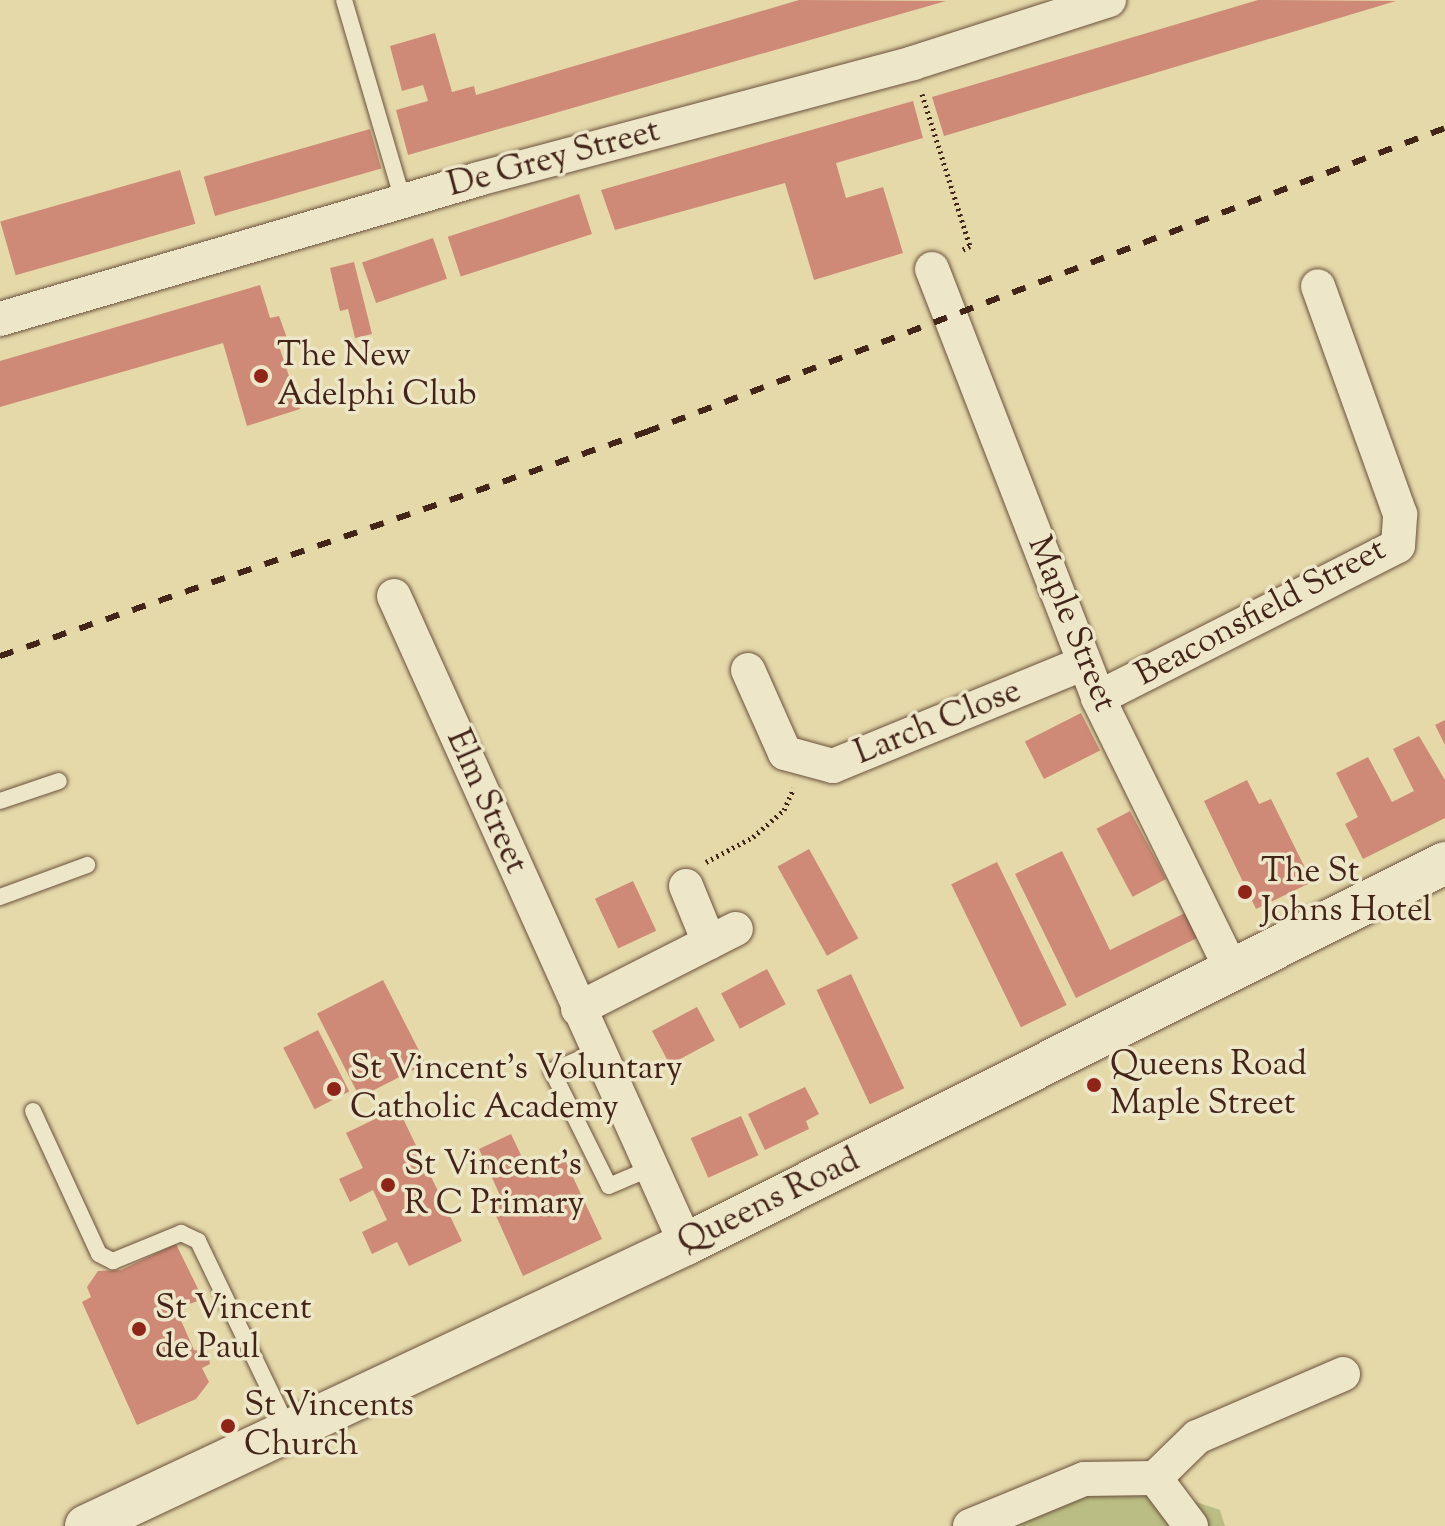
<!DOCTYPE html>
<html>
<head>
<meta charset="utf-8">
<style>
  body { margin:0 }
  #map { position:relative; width:1445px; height:1526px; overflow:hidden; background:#e5d9aa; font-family:"Sorts Mill Goudy",serif }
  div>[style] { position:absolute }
  .green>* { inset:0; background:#bbbe84 }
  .building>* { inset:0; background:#ce8a76; transform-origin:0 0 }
  .path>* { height:5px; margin-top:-2.5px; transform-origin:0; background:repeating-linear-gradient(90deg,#422419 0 2px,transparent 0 6px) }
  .roads { filter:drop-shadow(0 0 2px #6b513d) drop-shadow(0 0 2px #6b513d) }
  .service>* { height:16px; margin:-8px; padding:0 8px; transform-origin:8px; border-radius:8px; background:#eee6c8 }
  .minor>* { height:34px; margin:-17px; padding:0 17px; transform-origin:17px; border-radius:17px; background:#eee6c8 }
  .tertiary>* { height:42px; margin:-21px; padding:0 21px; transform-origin:21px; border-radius:21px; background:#eee6c8 }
  .rail>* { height:6px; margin-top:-3px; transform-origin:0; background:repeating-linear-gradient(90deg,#422419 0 14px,transparent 0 28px) }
  .dots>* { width:22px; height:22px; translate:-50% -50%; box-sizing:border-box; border:4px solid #eee6c8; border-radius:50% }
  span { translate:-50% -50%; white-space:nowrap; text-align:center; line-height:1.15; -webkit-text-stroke:7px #eee6c8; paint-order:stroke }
  .street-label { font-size:34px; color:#422419 }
  .poi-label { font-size:34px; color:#422419 }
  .left { translate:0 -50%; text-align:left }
</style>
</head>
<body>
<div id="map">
  <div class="green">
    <div style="clip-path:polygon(1050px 1479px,1151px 1487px,1220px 1510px,1225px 1526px,951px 1526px)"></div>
  </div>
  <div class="building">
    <div style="clip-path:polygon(799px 0,946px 1px,408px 155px,396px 110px,428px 101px,423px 85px,402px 91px,390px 46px,435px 33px,452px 92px,474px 86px,476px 95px)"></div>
    <div style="clip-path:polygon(1258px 0,1396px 1px,944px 136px,932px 97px)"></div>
    <div style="clip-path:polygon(913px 101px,923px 138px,836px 163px,846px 198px,883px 187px,903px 253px,814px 280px,785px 183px,615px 230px,601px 190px)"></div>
    <div style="left:370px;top:129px;width:41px;height:173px;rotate:74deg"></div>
    <div style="left:180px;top:170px;width:56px;height:187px;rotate:74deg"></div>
    <div style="left:579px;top:194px;width:42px;height:138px;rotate:72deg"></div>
    <div style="left:433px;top:238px;width:43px;height:75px;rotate:71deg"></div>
    <div style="clip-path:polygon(354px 262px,372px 334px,355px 338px,348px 309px,340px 311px,330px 268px)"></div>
    <div style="clip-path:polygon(260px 285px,270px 318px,279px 316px,287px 338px,277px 340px,300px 409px,247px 426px,223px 343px,0 407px,0 361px)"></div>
    <div style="left:1081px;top:713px;width:42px;height:63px;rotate:63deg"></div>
    <div style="clip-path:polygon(1445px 720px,1445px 745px,1435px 725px)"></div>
    <div style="clip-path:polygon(1419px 736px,1445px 780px,1445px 818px,1363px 859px,1345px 824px,1358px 817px,1336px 773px,1368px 757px,1392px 802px,1414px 791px,1393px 749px)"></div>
    <div style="clip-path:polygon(1247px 780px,1259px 804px,1271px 799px,1312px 882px,1256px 909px,1204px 801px)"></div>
    <div style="left:1130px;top:811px;width:77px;height:38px;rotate:62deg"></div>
    <div style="left:809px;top:849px;width:102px;height:36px;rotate:61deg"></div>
    <div style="clip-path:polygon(1062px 851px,1110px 950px,1185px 913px,1197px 938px,1076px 998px,1015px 874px)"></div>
    <div style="left:997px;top:862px;width:159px;height:51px;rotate:64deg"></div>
    <div style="left:633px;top:881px;width:55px;height:42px;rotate:65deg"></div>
    <div style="left:767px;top:969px;width:40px;height:52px;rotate:62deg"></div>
    <div style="left:851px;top:974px;width:126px;height:38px;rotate:65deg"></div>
    <div style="left:383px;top:980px;width:94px;height:74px;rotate:63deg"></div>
    <div style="left:697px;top:1007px;width:38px;height:51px;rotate:62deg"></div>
    <div style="left:318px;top:1030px;width:69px;height:39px;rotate:63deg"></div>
    <div style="clip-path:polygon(805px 1087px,819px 1114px,806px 1121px,809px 1129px,765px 1150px,748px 1114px)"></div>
    <div style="clip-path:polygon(398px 1108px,462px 1241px,409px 1266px,397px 1242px,372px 1254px,362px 1232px,387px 1220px,373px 1190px,350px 1202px,339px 1179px,363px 1168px,346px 1133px)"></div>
    <div style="left:741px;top:1116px;width:43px;height:55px;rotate:66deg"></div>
    <div style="clip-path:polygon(511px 1134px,530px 1174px,564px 1158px,602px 1239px,523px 1276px,492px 1207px,503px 1202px,479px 1149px)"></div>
    <div style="clip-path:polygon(176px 1244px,203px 1299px,176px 1309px,194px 1350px,208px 1352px,210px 1364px,202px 1368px,209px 1382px,196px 1399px,137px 1425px,82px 1302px,91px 1297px,87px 1287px,98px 1271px,121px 1270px)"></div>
  </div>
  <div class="path">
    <div style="left:922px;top:94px;width:159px;rotate:72.5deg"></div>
    <div style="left:970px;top:246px;width:11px;rotate:153deg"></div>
    <div style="left:706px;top:862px;width:53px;rotate:-28deg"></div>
    <div style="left:753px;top:837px;width:41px;rotate:-41.1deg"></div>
    <div style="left:784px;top:810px;width:24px;rotate:-66deg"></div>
  </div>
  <div class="roads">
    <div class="service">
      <div style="left:344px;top:0;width:209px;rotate:73.6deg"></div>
      <div style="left:0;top:801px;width:62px;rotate:-18.7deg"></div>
      <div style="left:0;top:897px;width:93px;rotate:-20.2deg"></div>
      <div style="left:598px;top:1051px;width:50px;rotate:156.5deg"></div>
      <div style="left:552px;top:1071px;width:128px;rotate:63.6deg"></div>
      <div style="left:609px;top:1186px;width:46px;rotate:-23.2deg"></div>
      <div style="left:33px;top:1111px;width:157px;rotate:65.2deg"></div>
      <div style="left:99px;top:1254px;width:16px;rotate:27deg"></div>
      <div style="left:113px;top:1261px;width:74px;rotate:-22.4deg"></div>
      <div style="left:181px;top:1233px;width:19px;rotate:25deg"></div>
      <div style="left:198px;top:1241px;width:208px;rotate:64.3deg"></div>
    </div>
    <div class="minor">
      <div style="left:932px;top:269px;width:460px;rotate:68.8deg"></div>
      <div style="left:1098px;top:698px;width:303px;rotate:63.8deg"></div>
      <div style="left:0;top:319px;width:498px;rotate:-16.3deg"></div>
      <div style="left:478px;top:179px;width:450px;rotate:-14.9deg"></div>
      <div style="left:913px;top:63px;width:206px;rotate:-17.8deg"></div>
      <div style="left:394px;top:596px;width:711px;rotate:65.74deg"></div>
      <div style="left:748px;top:670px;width:91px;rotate:66deg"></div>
      <div style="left:785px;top:753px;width:50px;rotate:15.2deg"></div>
      <div style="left:833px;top:766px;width:271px;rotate:-22.3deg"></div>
      <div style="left:1098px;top:698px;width:336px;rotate:-26.9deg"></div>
      <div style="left:1398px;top:546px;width:32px;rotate:-86deg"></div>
      <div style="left:1400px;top:514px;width:242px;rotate:-109.8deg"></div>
      <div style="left:686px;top:886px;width:61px;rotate:67.7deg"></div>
      <div style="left:578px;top:1009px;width:177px;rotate:-26.9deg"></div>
      <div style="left:1155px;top:1478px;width:59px;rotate:-44.3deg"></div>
      <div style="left:1197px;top:1437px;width:159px;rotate:-23.3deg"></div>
      <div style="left:970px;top:1526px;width:123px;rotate:-22.4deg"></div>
      <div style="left:1084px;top:1479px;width:71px;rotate:-0.8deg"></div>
      <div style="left:1155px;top:1478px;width:60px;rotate:53.1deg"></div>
    </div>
    <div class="tertiary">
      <div style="left:86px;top:1526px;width:663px;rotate:-25.17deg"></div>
      <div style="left:686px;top:1244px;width:849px;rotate:-26.66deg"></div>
    </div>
  </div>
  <div class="rail">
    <div style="left:0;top:656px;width:684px;rotate:-19.12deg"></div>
    <div style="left:646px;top:432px;width:855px;rotate:-20.83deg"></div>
  </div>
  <div class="dots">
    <div style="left:261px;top:376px;background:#8f2418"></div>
    <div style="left:1245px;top:892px;background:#8f2418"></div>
    <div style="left:1094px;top:1085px;background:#8f2418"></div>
    <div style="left:334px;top:1089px;background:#8f2418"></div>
    <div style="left:388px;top:1185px;background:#8f2418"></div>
    <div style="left:139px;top:1329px;background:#8f2418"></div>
    <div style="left:228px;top:1426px;background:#8f2418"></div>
  </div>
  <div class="street-label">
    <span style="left:554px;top:159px;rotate:-15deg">De Grey Street</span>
    <span style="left:1261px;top:613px;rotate:-28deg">Beaconsfield Street</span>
    <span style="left:1071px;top:624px;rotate:68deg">Maple Street</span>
    <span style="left:938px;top:723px;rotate:-22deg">Larch Close</span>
    <span style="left:486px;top:802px;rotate:66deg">Elm Street</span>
    <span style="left:769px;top:1202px;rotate:-26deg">Queens Road</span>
  </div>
  <div class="poi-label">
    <span class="left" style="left:277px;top:376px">The New<br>Adelphi Club</span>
    <span class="left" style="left:1261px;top:892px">The St<br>Johns Hotel</span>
    <span class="left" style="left:1110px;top:1085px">Queens Road<br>Maple Street</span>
    <span class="left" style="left:350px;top:1089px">St Vincent's Voluntary<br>Catholic Academy</span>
    <span class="left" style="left:404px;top:1185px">St Vincent's<br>R C Primary</span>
    <span class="left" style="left:155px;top:1329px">St Vincent<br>de Paul</span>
    <span class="left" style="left:244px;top:1426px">St Vincents<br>Church</span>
  </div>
</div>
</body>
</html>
